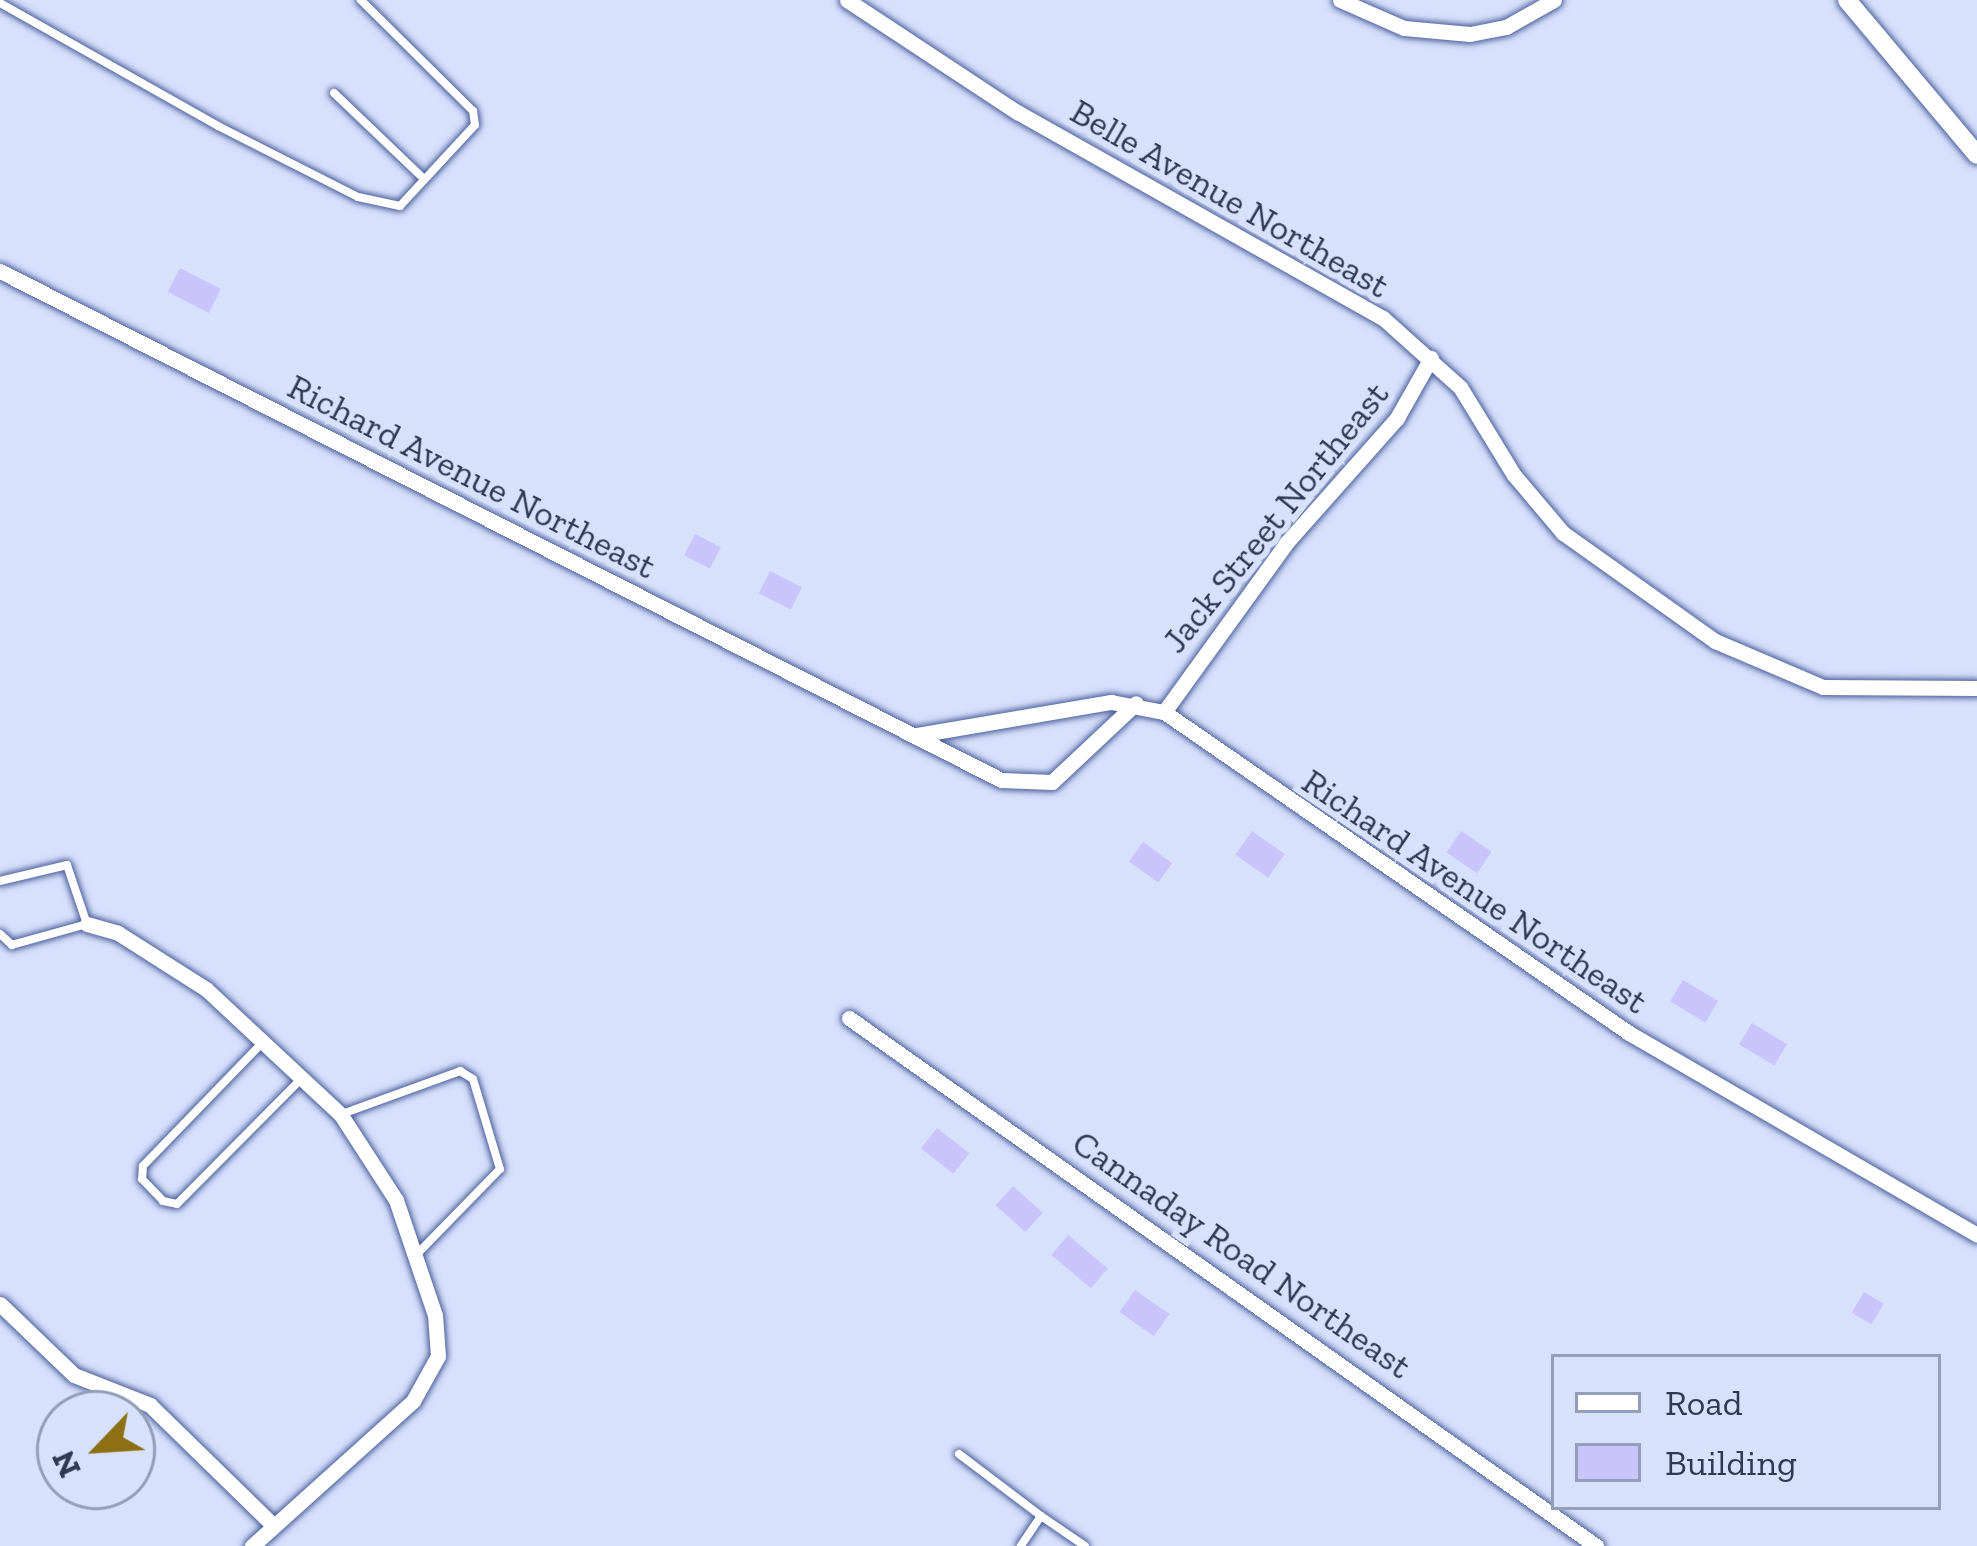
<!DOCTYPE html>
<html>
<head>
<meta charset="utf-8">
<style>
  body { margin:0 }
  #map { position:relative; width:1977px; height:1546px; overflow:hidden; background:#d7e1fc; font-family:"Zilla Slab",serif }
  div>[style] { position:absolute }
  .building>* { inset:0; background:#cac4fd; transform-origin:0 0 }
  .roads { filter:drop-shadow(0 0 3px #4c5f9b) drop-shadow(0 0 3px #4c5f9b) }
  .service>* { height:8px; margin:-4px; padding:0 4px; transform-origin:4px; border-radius:4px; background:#fff }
  .minor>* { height:15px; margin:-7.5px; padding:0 7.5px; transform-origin:7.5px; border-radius:7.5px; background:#fff }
  .tertiary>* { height:18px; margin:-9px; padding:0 9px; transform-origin:9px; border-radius:9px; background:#fff }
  span { translate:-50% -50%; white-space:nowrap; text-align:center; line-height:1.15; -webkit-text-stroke:12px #d7e1fc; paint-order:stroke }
  .street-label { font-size:36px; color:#303954 }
  .legend { position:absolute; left:1551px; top:1354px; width:390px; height:156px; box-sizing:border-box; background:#d7e1fc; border:3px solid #949eb9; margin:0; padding:15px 21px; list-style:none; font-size:36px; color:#303954 }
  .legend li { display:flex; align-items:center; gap:24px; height:60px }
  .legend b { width:60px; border:3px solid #949eb9 }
  .north { position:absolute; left:36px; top:1390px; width:120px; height:120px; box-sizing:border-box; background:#d7e1fc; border:3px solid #949eb9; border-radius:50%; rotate:245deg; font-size:33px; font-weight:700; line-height:48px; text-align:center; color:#303954 }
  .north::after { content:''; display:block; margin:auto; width:42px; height:54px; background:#8d7013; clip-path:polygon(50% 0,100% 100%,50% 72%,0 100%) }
</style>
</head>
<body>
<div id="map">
  <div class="building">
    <div style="left:180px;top:268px;width:46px;height:27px;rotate:27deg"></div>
    <div style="left:695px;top:534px;width:29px;height:24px;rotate:27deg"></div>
    <div style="left:770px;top:571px;width:36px;height:25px;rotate:27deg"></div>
    <div style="left:1252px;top:831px;width:40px;height:29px;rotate:35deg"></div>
    <div style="left:1461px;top:831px;width:37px;height:26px;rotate:34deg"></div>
    <div style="left:1143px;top:842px;width:36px;height:24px;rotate:36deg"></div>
    <div style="left:1683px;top:980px;width:41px;height:25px;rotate:31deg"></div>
    <div style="left:1752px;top:1023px;width:41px;height:25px;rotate:31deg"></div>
    <div style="left:937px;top:1128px;width:41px;height:26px;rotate:38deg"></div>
    <div style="left:1013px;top:1186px;width:40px;height:26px;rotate:42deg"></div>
    <div style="left:1068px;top:1235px;width:52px;height:26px;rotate:40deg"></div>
    <div style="left:1135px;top:1290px;width:42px;height:27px;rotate:35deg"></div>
    <div style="left:1864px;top:1292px;width:23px;height:24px;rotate:31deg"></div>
  </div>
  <div class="roads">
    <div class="service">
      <div style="left:0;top:3px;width:250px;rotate:29.4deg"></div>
      <div style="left:218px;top:126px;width:157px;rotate:26.9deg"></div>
      <div style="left:358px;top:197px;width:43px;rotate:12.1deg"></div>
      <div style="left:400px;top:206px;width:110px;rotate:-47.2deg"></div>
      <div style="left:475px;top:125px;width:14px;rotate:-98deg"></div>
      <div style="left:473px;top:111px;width:158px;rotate:-135.3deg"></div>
      <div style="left:334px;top:93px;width:124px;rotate:43.7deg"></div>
      <div style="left:0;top:881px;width:69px;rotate:-13.4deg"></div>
      <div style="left:67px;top:865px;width:62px;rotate:71.3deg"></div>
      <div style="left:87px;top:924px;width:78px;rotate:164.4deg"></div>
      <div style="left:12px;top:945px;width:16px;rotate:-137deg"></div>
      <div style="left:264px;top:1041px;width:174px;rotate:134.1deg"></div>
      <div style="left:143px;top:1166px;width:13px;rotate:94deg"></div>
      <div style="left:142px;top:1179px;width:30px;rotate:46deg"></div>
      <div style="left:163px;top:1201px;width:14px;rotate:12deg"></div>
      <div style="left:177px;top:1204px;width:177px;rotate:-45.2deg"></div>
      <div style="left:342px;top:1114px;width:126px;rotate:-20deg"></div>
      <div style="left:460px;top:1071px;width:15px;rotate:32deg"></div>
      <div style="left:473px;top:1079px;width:94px;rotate:73.3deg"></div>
      <div style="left:500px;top:1169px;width:120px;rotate:134.3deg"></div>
      <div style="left:959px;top:1454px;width:103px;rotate:37.1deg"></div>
      <div style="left:1041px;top:1516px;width:36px;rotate:124deg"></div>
      <div style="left:1041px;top:1516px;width:53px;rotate:34.3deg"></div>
    </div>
    <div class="minor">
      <div style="left:847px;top:0;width:204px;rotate:33.4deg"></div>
      <div style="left:1017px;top:112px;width:420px;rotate:29.4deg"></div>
      <div style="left:1383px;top:318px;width:103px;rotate:41.9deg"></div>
      <div style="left:1460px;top:387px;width:103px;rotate:58.5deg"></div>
      <div style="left:1514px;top:475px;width:76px;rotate:49.8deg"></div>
      <div style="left:1563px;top:533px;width:186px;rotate:35.4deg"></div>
      <div style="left:1715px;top:641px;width:117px;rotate:23.1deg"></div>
      <div style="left:1823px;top:687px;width:154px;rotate:0.4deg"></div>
      <div style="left:1340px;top:0;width:70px;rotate:23.6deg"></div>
      <div style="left:1404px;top:28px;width:66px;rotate:5.2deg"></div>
      <div style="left:1470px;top:34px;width:37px;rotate:-11deg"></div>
      <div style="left:1506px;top:27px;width:55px;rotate:-29.4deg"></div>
      <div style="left:0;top:271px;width:1123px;rotate:26.95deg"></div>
      <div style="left:1001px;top:780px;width:51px;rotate:2.2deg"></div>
      <div style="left:1052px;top:782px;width:115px;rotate:-43.2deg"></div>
      <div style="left:1164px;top:712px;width:210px;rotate:-54.1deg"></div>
      <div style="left:1287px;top:542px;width:166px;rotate:-48.4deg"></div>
      <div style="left:1397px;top:418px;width:69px;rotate:-60.5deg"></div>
      <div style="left:917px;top:735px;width:197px;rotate:-9.7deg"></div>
      <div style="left:1111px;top:702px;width:54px;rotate:10.7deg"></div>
      <div style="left:1164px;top:712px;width:565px;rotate:34.62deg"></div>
      <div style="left:1629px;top:1033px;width:402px;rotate:30.1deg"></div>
      <div style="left:87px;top:924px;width:32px;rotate:16deg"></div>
      <div style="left:118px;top:933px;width:104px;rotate:32.5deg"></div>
      <div style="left:206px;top:989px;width:185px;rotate:43deg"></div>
      <div style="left:341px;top:1115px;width:101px;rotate:57.1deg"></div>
      <div style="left:396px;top:1200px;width:121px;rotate:71.3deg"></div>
      <div style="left:435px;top:1315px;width:41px;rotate:85.8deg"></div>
      <div style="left:438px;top:1356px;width:51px;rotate:119.1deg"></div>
      <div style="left:413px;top:1401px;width:217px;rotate:138deg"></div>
      <div style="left:849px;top:1018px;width:915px;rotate:35.25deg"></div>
      <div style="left:0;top:1304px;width:103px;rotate:43.8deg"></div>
      <div style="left:74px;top:1375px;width:82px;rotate:21.5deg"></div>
      <div style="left:150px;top:1405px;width:169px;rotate:44.3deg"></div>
    </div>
    <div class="tertiary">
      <div style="left:1847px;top:0;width:202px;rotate:50deg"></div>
    </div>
  </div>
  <div class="street-label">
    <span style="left:1230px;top:198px;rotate:30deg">Belle Avenue Northeast</span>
    <span style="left:472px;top:476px;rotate:27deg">Richard Avenue Northeast</span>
    <span style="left:1275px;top:517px;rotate:-51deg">Jack Street Northeast</span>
    <span style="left:1475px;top:891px;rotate:34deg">Richard Avenue Northeast</span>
    <span style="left:1242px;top:1254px;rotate:35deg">Cannaday Road Northeast</span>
  </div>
  <ul class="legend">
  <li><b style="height:15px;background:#fff"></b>Road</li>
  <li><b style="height:33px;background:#cac4fd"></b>Building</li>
  </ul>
  <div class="north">N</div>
</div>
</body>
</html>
